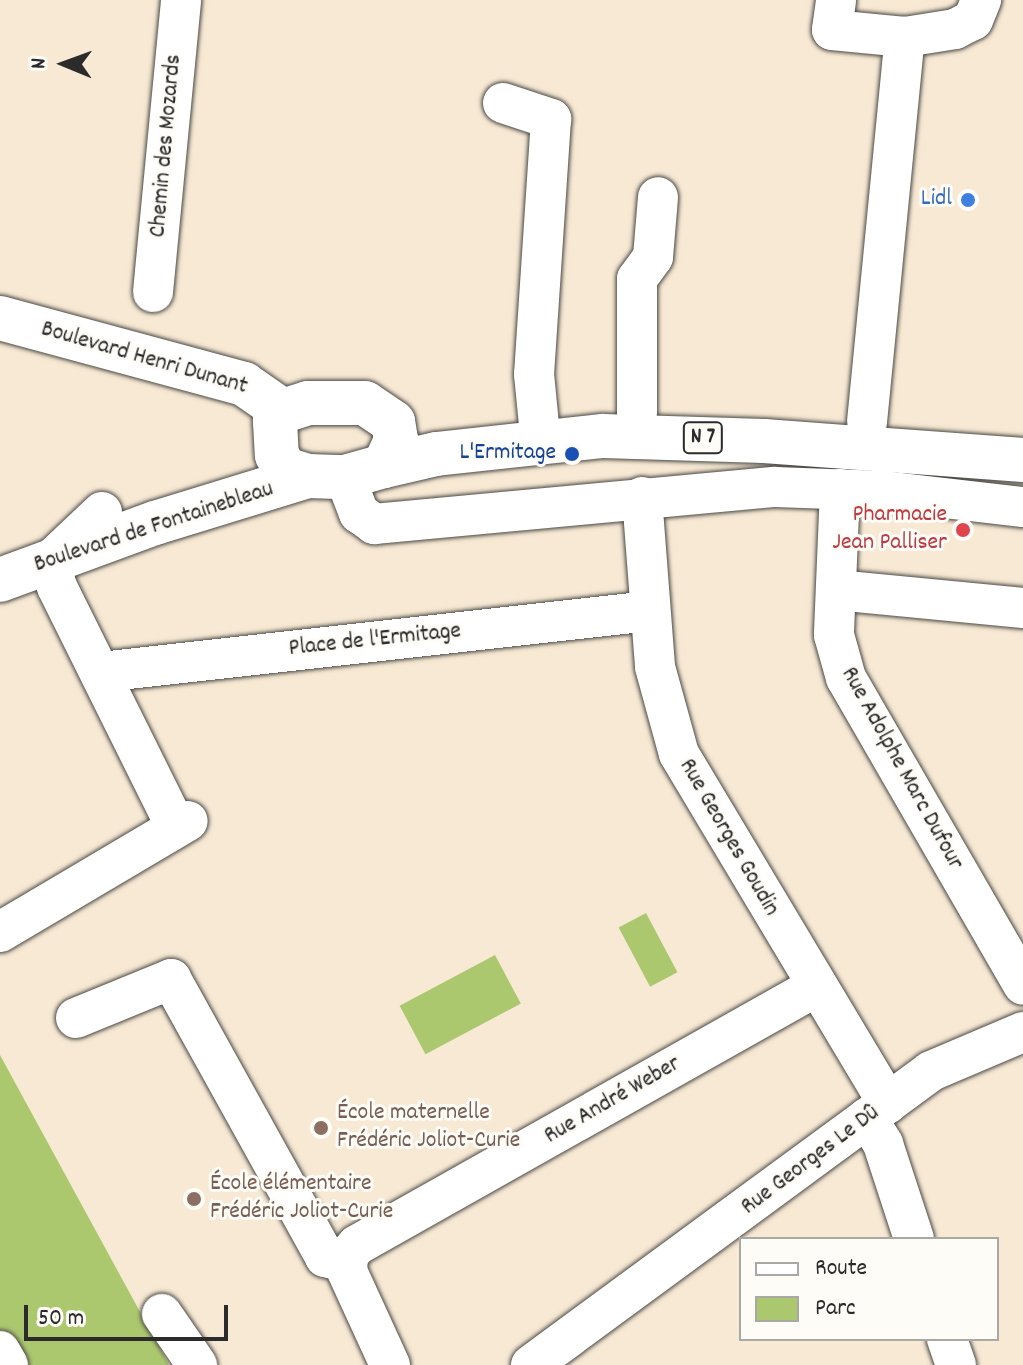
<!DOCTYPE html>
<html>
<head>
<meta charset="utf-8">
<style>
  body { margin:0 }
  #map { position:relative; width:1023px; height:1365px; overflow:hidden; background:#f7e9d4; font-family:Dekko,sans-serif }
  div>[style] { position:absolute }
  .green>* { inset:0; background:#acc86f; transform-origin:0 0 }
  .roads { filter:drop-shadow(0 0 2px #4a4844) drop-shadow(0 0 2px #4a4844) }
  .minor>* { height:40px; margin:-20px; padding:0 20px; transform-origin:20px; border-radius:20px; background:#fff }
  .major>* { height:44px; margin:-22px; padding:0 22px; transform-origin:22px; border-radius:22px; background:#fff }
  .dots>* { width:22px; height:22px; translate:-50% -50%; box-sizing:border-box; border:4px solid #fdfcf7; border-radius:50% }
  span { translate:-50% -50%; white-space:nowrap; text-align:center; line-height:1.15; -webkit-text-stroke:6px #fdfcf7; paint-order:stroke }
  .shield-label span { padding:2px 6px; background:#fdfcf7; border:2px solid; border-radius:6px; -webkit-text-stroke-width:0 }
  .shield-label { font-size:22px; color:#2b2b2b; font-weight:700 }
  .street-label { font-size:24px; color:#2b2b2b }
  .shop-label { font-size:24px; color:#366cbe }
  .right { translate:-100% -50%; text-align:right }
  .transit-label { font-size:24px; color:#164399 }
  .health-label { font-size:24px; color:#be3a42 }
  .education-label { font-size:24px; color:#785e54 }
  .left { translate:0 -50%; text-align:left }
  .legend { position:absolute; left:739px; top:1237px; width:260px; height:104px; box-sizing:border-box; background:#fdfcf7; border:2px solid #a9a8a5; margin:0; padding:10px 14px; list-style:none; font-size:24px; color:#2b2b2b }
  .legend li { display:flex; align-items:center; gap:16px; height:40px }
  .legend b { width:40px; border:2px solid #a9a8a5 }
  .north { position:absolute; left:24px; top:24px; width:80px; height:80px; -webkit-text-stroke:6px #fdfcf7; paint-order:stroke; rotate:271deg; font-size:22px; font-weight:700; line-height:32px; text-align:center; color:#2b2b2b }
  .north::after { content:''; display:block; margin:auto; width:28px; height:36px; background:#2b2b2b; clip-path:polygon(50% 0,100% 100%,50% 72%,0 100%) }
  .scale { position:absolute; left:24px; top:1305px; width:204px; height:36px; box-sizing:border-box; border:4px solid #2b2b2b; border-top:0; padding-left:10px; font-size:24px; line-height:28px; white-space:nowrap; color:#2b2b2b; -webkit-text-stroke:6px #fdfcf7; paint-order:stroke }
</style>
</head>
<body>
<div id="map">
  <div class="green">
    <div style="left:646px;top:913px;width:67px;height:31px;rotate:62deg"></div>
    <div style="left:495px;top:955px;width:55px;height:108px;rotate:62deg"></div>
    <div style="clip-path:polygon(0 1055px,169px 1365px,0 1365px)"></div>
  </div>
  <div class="roads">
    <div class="minor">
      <div style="left:836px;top:1px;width:29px;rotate:98deg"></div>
      <div style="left:832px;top:30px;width:73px;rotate:5.5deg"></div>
      <div style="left:905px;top:37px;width:51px;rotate:-9.1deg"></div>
      <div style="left:955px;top:29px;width:20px;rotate:-27deg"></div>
      <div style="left:973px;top:20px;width:22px;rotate:-68deg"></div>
      <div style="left:503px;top:103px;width:51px;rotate:18.4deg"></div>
      <div style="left:551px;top:119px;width:256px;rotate:93.8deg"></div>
      <div style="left:534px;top:374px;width:51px;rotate:84.4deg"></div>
      <div style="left:153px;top:292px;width:293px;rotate:-84.5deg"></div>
      <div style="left:637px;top:413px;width:134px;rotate:-90deg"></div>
      <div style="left:637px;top:279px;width:27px;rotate:-54deg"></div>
      <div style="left:653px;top:257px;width:60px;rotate:-85.2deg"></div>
      <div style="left:867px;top:422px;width:387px;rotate:-84.4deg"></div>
      <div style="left:345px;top:477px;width:39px;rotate:69deg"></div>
      <div style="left:359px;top:513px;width:19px;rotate:36deg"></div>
      <div style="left:374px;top:524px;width:403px;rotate:-5.3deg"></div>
      <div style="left:775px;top:487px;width:109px;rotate:2.1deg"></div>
      <div style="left:884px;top:491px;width:140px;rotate:6.6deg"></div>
      <div style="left:840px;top:489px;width:146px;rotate:92.4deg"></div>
      <div style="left:834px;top:635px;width:45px;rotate:74.4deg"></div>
      <div style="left:846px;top:678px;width:354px;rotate:60deg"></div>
      <div style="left:642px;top:497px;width:170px;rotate:85.6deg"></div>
      <div style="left:655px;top:667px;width:90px;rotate:74.6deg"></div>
      <div style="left:679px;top:754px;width:407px;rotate:59.1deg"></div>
      <div style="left:102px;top:512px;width:71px;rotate:136.7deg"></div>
      <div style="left:50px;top:561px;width:27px;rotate:75deg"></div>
      <div style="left:57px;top:587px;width:268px;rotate:63.6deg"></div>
      <div style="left:836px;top:590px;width:188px;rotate:5.5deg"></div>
      <div style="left:101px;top:672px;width:552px;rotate:-6.34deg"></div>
      <div style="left:0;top:932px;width:218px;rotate:-30.6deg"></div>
      <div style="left:76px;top:1018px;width:103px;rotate:-22.3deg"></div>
      <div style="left:171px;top:979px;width:318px;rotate:61deg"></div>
      <div style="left:325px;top:1257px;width:22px;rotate:13deg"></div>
      <div style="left:867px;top:1118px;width:31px;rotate:58deg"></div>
      <div style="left:883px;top:1144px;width:100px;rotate:71.9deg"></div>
      <div style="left:162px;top:1314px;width:62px;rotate:55.5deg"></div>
      <div style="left:947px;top:1339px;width:28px;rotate:71deg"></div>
      <div style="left:0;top:1351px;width:16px;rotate:60deg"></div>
      <div style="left:390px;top:1365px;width:103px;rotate:-114.6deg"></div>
      <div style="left:347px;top:1271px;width:16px;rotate:-86deg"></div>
      <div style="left:348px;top:1255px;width:13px;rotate:-48deg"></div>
      <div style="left:357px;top:1245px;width:528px;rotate:-29.38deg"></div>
      <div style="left:531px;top:1365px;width:496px;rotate:-36.3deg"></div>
      <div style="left:931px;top:1071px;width:100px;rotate:-23deg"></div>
    </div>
    <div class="major">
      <div style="left:0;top:318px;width:253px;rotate:15.1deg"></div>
      <div style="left:244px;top:384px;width:47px;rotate:34.7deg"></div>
      <div style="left:384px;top:466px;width:53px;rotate:-13deg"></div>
      <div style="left:436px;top:454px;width:168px;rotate:-6.2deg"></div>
      <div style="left:603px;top:436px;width:161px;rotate:1.8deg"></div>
      <div style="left:764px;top:441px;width:260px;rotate:4.2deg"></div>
      <div style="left:0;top:580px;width:165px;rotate:-20.2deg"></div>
      <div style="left:155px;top:523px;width:160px;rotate:-17.1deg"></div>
      <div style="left:308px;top:476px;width:37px;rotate:2deg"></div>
      <div style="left:345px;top:477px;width:41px;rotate:-15.8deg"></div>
      <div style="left:384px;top:466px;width:29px;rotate:-65deg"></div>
      <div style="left:396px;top:440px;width:18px;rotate:-99deg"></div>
      <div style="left:393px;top:422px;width:34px;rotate:-146deg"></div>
      <div style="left:365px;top:403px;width:57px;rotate:180deg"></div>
      <div style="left:308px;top:403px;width:26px;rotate:162deg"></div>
      <div style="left:283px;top:411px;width:13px;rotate:129deg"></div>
      <div style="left:275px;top:421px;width:34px;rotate:87deg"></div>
      <div style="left:277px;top:455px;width:16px;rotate:60deg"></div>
      <div style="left:285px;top:469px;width:24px;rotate:17deg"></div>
    </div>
  </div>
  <div class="dots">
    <div style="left:968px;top:200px;background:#3f7fe0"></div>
    <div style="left:572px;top:454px;background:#1a4fb4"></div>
    <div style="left:963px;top:530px;background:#e0444e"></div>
    <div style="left:321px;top:1128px;background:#8d6e63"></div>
    <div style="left:194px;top:1199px;background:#8d6e63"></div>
  </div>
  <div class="shield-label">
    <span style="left:703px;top:438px">N 7</span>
  </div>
  <div class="street-label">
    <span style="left:167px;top:146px;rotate:-85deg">Chemin des Mozards</span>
    <span style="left:144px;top:359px;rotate:16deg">Boulevard Henri Dunant</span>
    <span style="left:154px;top:528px;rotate:-18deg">Boulevard de Fontainebleau</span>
    <span style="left:375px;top:641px;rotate:-6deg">Place de l'Ermitage</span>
    <span style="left:901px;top:769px;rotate:61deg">Rue Adolphe Marc Dufour</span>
    <span style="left:728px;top:838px;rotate:60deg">Rue Georges Goudin</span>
    <span style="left:613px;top:1101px;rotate:-30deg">Rue André Weber</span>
    <span style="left:811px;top:1161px;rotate:-37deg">Rue Georges Le Dû</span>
  </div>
  <div class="shop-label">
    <span class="right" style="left:952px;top:200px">Lidl</span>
  </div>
  <div class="transit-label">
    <span class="right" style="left:556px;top:454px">L'Ermitage</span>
  </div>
  <div class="health-label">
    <span class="right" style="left:947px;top:530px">Pharmacie<br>Jean Palliser</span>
  </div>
  <div class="education-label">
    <span class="left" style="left:337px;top:1128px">École maternelle<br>Frédéric Joliot-Curie</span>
    <span class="left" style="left:210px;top:1199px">École élémentaire<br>Frédéric Joliot-Curie</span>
  </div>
  <ul class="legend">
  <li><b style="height:10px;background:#fff"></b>Route</li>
  <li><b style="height:22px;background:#acc86f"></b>Parc</li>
  </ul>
  <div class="north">N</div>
  <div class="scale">50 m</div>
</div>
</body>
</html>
